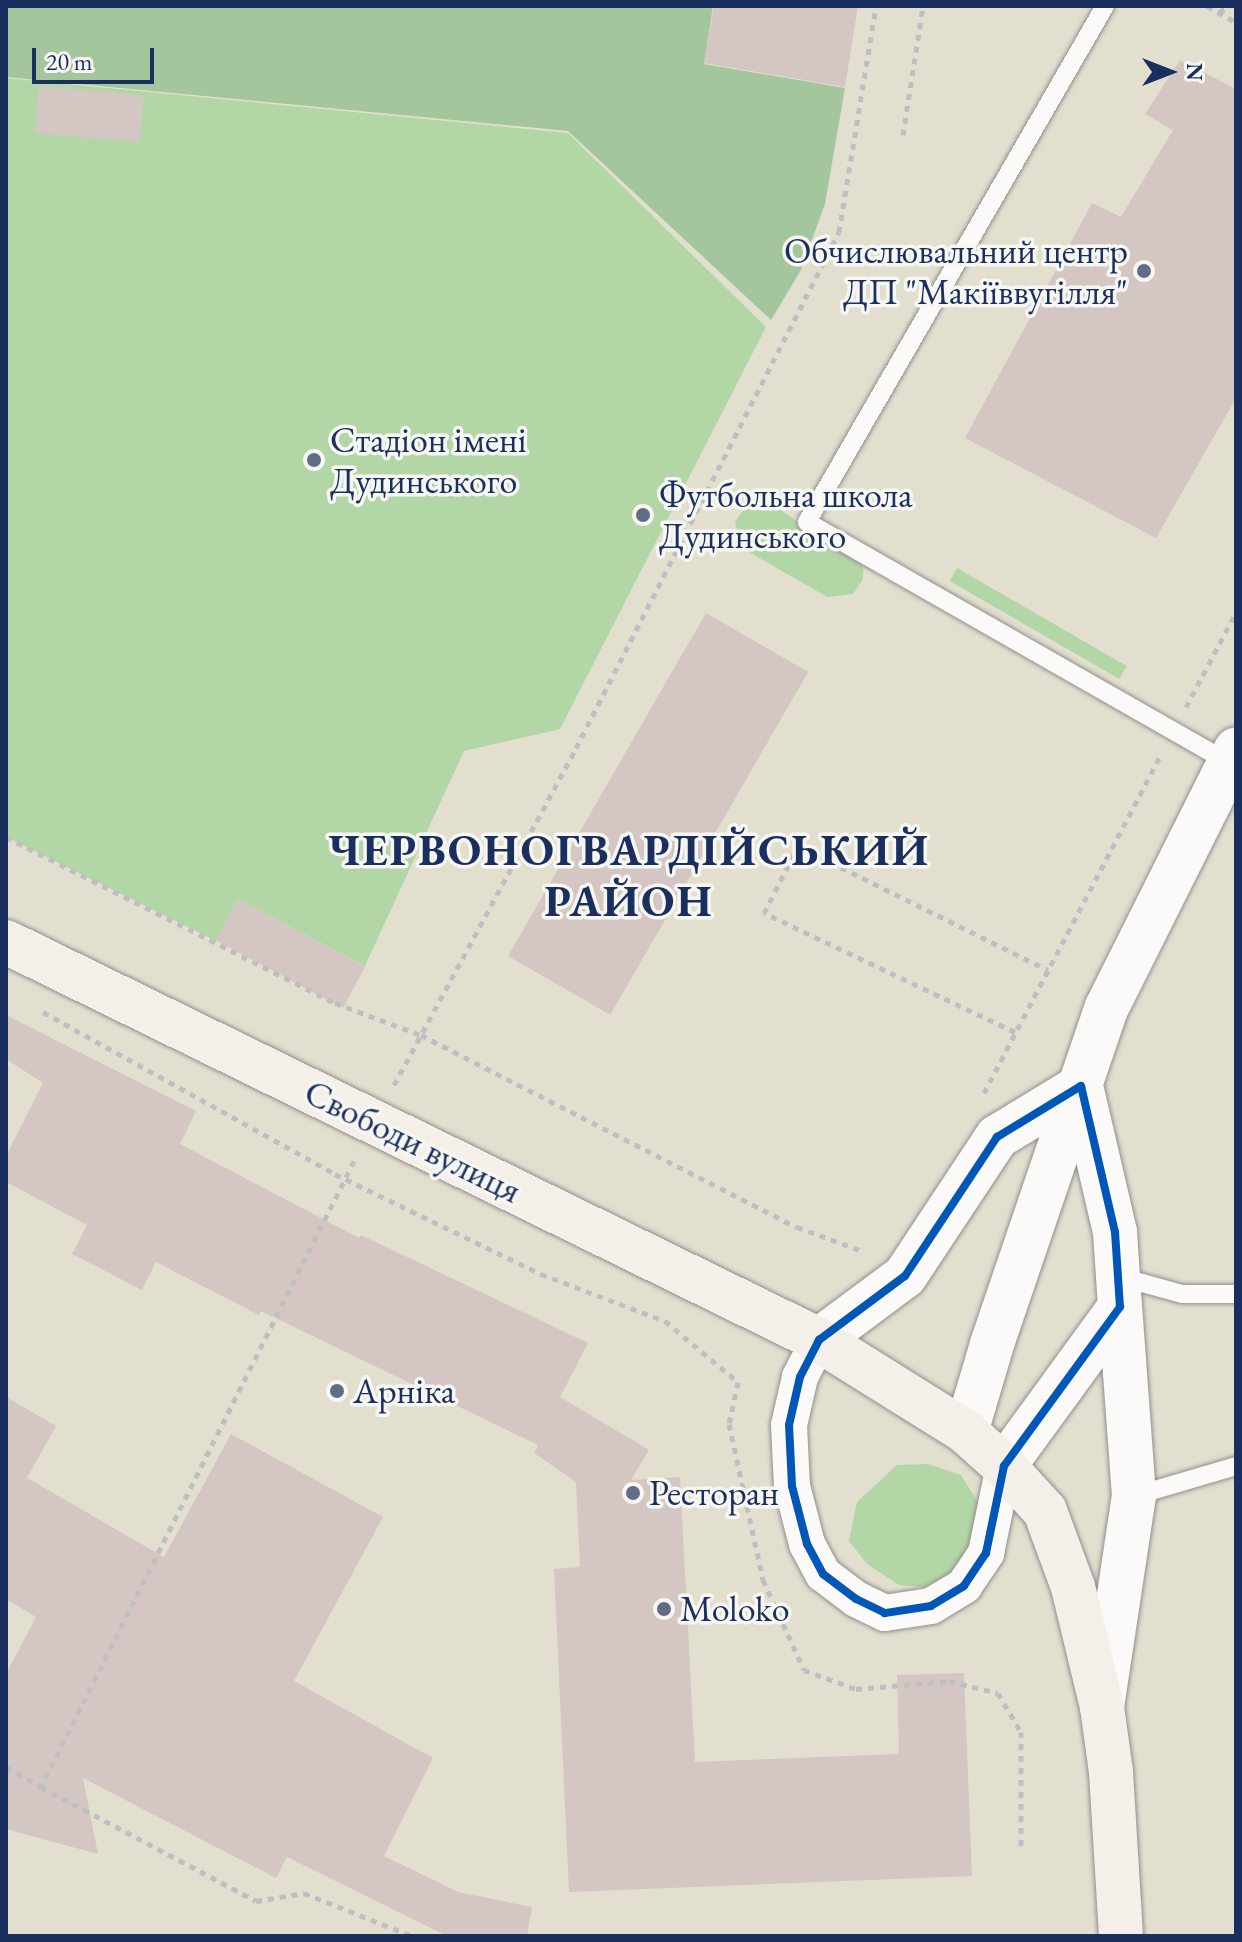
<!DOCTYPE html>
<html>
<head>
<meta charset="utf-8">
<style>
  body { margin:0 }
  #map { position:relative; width:1242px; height:1942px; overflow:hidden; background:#e3dfcf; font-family:"EB Garamond",serif }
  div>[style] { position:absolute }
  .green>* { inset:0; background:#b3d6a7; transform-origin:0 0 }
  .forest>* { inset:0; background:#a4c69c }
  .building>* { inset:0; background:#d4c6c2; transform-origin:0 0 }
  .path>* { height:5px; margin-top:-2.5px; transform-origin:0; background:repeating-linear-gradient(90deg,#bebfc1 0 6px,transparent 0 12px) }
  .roads { filter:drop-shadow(0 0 2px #8f9090) drop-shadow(0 0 2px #8f9090) }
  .service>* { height:18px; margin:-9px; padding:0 9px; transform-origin:9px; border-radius:9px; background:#fbfaf8 }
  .minor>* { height:36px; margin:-18px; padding:0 18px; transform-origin:18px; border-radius:18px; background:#fbfaf8 }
  .tertiary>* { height:44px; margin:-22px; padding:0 22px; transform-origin:22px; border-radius:22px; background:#fbfaf8 }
  .secondary>* { height:44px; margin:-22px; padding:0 22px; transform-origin:22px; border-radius:22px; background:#f4f0e9 }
  .cycleway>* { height:8px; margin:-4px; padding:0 4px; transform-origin:4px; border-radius:4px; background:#0057b8 }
  .dots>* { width:22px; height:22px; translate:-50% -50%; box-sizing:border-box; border:4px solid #f6f6f2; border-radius:50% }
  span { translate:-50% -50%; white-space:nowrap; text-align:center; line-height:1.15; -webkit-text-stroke:7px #f6f6f2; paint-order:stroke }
  .poi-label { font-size:36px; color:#1b2f5e }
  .right { translate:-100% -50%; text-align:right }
  .left { translate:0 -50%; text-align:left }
  .street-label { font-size:36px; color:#1b2f5e }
  .district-label { font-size:44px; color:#1b2f5e; font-weight:700; letter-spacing:2px }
  .frame { position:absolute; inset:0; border:8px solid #1b2f5e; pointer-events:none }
  .north { position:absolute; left:1130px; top:32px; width:80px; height:80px; -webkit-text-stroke:6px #f6f6f2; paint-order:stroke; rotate:90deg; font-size:22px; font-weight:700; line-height:32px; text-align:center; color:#1b2f5e }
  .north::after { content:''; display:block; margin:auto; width:28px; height:36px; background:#1b2f5e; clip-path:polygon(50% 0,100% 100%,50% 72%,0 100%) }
  .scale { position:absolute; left:32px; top:48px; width:122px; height:36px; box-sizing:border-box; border:4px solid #1b2f5e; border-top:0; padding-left:10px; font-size:24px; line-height:28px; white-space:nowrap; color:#1b2f5e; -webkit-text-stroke:6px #f6f6f2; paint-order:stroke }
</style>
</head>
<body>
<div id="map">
  <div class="green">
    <div style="clip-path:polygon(6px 78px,568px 133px,766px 327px,560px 729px,464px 751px,365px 966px,238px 899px,216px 941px,6px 837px)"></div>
    <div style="clip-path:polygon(749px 502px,779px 509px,863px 566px,863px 579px,853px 594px,827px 597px,742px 548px,735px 522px)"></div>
    <div style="left:957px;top:568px;width:196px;height:15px;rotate:30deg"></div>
    <div style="clip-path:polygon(928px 1464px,961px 1475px,977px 1501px,977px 1529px,970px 1549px,947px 1576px,925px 1587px,899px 1585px,867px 1564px,849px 1541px,857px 1502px,897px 1465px)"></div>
  </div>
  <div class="forest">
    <div style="clip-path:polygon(6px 6px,713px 6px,704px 64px,845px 88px,825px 204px,801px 270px,771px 320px,568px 131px,6px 77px)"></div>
  </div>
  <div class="building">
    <div style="clip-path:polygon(714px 6px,858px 6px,845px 87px,704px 63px)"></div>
    <div style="clip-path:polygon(1180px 60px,1236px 89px,1236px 398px,1156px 538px,965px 438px,1092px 203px,1121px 217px,1173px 130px,1145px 114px)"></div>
    <div style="left:39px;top:86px;width:105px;height:47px;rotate:5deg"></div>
    <div style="left:706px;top:613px;width:118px;height:396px;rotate:30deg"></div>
    <div style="left:238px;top:899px;width:144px;height:47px;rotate:28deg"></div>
    <div style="clip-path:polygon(6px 1015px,196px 1111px,180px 1144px,359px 1238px,361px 1235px,588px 1343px,560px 1397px,649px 1450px,631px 1480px,680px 1477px,695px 1762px,899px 1754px,897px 1675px,964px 1673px,972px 1876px,569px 1892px,554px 1569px,580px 1567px,576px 1482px,534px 1453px,538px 1445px,261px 1311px,259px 1315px,156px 1262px,142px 1290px,72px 1254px,87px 1225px,6px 1182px,6px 1156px,43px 1083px,6px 1059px)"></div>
    <div style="clip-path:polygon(6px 1397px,56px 1426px,27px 1478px,164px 1557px,231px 1434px,383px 1517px,294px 1681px,433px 1758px,384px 1856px,458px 1892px,532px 1907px,527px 1936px,447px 1936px,287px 1857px,276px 1878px,83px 1778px,98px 1854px,6px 1829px,6px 1674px,36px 1617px,6px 1599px)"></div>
  </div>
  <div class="path">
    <div style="left:1207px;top:6px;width:33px;rotate:29deg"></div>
    <div style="left:1219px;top:12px;width:13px;rotate:-29deg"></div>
    <div style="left:903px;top:135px;width:131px;rotate:-81.2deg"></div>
    <div style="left:1186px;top:707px;width:107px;rotate:-62.2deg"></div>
    <div style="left:6px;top:837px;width:369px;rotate:26.8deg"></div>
    <div style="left:335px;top:1003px;width:92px;rotate:20.4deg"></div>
    <div style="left:421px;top:1035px;width:422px;rotate:27.1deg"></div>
    <div style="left:797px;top:1227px;width:72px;rotate:20.2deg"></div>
    <div style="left:43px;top:1012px;width:334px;rotate:29deg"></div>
    <div style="left:335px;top:1174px;width:229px;rotate:25.9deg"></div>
    <div style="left:541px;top:1274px;width:133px;rotate:20.8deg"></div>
    <div style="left:665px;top:1321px;width:95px;rotate:39.9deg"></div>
    <div style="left:738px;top:1382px;width:43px;rotate:102.1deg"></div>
    <div style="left:729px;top:1424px;width:160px;rotate:77.7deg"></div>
    <div style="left:763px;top:1580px;width:99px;rotate:65.5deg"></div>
    <div style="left:804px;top:1670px;width:55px;rotate:20.1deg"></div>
    <div style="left:856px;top:1689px;width:93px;rotate:-4.9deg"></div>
    <div style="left:949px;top:1681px;width:50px;rotate:13.8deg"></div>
    <div style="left:998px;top:1693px;width:45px;rotate:59.5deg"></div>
    <div style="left:1021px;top:1732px;width:115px;rotate:90deg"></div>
    <div style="left:1015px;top:1032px;width:278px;rotate:-154.6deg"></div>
    <div style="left:764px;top:913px;width:75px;rotate:-63.1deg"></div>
    <div style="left:798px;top:846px;width:279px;rotate:26.4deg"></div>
    <div style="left:394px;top:1085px;width:383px;rotate:-61.6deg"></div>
    <div style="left:576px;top:748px;width:579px;rotate:-62.99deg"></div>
    <div style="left:839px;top:232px;width:229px;rotate:-80.7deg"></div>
    <div style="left:984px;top:1093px;width:378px;rotate:-62.4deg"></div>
    <div style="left:354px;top:1161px;width:700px;rotate:116.57deg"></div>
    <div style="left:41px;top:1787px;width:243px;rotate:27.9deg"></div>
    <div style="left:256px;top:1901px;width:49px;rotate:-9.5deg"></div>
    <div style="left:304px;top:1893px;width:116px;rotate:21.7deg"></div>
    <div style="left:6px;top:1767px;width:40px;rotate:29.7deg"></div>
  </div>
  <div class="roads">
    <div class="service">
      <div style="left:1105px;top:6px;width:596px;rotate:120.01deg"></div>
      <div style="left:807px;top:522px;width:486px;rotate:29.7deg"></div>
      <div style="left:1117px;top:1276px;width:67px;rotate:15.5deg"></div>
      <div style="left:1182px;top:1294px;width:54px"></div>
      <div style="left:1134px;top:1496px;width:106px;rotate:-16.4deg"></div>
    </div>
    <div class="minor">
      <div style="left:819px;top:1340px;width:42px;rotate:117.2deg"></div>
      <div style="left:800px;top:1377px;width:49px;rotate:102.9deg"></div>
      <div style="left:789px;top:1425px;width:61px;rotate:87.2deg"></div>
      <div style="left:792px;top:1486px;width:60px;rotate:75.5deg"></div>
      <div style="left:807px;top:1544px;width:34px;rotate:62deg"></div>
      <div style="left:823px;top:1574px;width:41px;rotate:37.1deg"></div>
      <div style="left:856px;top:1599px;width:32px;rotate:26deg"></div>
      <div style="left:885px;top:1613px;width:47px;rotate:-8.7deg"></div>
      <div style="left:931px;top:1606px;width:39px;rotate:-31deg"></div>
      <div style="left:964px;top:1586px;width:40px;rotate:-56deg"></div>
      <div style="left:986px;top:1553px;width:89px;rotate:-78.3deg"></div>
    </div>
    <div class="tertiary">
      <div style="left:819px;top:1340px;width:107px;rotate:-36.7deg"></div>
      <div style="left:905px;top:1276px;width:167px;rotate:-56.5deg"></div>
      <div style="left:997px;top:1137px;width:98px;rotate:-31.3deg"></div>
      <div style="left:966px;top:1432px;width:92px;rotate:-73.5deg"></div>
      <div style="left:992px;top:1344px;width:356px;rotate:-71.2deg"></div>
      <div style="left:1107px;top:1007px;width:288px;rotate:-63.4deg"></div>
      <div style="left:1004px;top:1466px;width:197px;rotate:-53.9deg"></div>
      <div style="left:1120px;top:1307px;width:75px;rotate:-93.8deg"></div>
      <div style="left:1115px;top:1232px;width:150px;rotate:-103.1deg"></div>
      <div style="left:1102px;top:1707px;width:213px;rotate:-81.4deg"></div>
      <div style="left:1134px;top:1496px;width:190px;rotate:-94.2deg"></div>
    </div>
    <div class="secondary">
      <div style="left:6px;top:942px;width:905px;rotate:26.08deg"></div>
      <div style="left:819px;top:1340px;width:173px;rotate:32deg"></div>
      <div style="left:966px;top:1432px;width:51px;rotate:41.8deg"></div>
      <div style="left:1004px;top:1466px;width:61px;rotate:47.7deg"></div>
      <div style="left:1045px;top:1511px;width:81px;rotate:69.8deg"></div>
      <div style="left:1073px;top:1587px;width:123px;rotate:76.4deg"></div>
      <div style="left:1102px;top:1707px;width:66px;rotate:82.1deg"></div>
      <div style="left:1111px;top:1772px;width:164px;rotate:86.5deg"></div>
    </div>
  </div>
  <div class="cycleway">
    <div style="left:1081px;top:1086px;width:150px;rotate:76.9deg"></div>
    <div style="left:1115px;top:1232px;width:75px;rotate:86.2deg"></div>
    <div style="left:1120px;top:1307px;width:197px;rotate:126.1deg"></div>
    <div style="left:1004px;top:1466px;width:89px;rotate:101.7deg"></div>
    <div style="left:986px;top:1553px;width:40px;rotate:124deg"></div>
    <div style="left:964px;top:1586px;width:39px;rotate:149deg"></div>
    <div style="left:931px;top:1606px;width:47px;rotate:171.3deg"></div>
    <div style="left:885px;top:1613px;width:32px;rotate:-154deg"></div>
    <div style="left:856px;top:1599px;width:41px;rotate:-142.9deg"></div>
    <div style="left:823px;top:1574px;width:34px;rotate:-118deg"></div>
    <div style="left:807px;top:1544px;width:60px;rotate:-104.5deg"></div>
    <div style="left:792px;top:1486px;width:61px;rotate:-92.8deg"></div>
    <div style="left:789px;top:1425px;width:49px;rotate:-77.1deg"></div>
    <div style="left:800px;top:1377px;width:42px;rotate:-62.8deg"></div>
    <div style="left:819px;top:1340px;width:107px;rotate:-36.7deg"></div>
    <div style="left:905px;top:1276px;width:167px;rotate:-56.5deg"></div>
    <div style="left:997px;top:1137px;width:98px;rotate:-31.3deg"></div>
  </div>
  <div class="dots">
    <div style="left:1144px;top:271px;background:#616d86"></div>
    <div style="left:314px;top:460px;background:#616d86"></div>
    <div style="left:643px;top:515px;background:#616d86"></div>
    <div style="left:337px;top:1391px;background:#616d86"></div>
    <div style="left:633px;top:1493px;background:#616d86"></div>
    <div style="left:664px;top:1609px;background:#616d86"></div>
  </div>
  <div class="poi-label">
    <span class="right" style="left:1128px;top:271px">Обчислювальний центр<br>ДП "Макіїввугілля"</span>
    <span class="left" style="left:330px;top:460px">Стадіон імені<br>Дудинського</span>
    <span class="left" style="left:659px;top:515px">Футбольна школа<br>Дудинського</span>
    <span class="left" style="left:353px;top:1391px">Арніка</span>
    <span class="left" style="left:649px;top:1493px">Ресторан</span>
    <span class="left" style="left:680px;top:1609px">Moloko</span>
  </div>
  <div class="street-label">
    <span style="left:413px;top:1141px;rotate:26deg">Свободи вулиця</span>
  </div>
  <div class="district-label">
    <span style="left:629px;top:876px">ЧЕРВОНОГВАРДІЙСЬКИЙ<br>РАЙОН</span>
  </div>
  <div class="frame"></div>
  <div class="north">N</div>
  <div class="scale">20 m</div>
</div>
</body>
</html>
